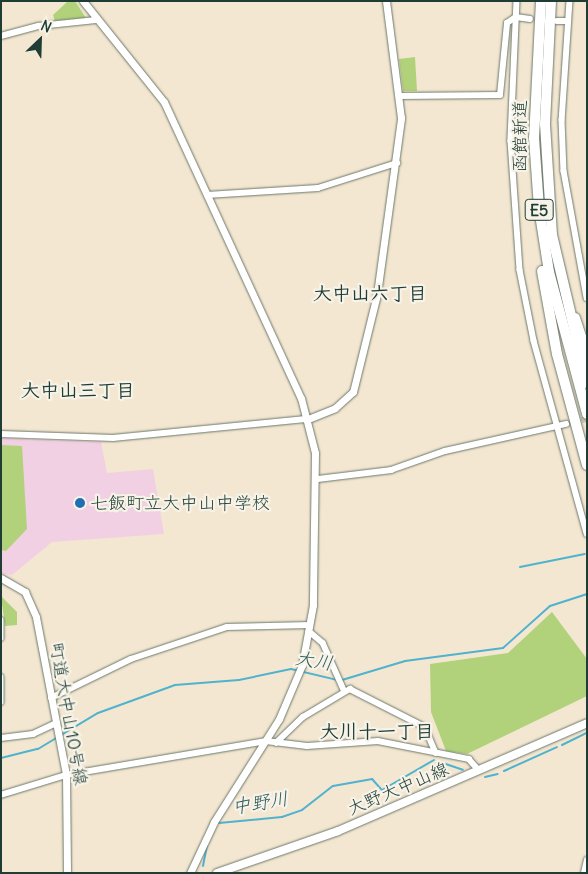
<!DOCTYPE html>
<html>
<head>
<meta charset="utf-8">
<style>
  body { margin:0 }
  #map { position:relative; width:588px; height:874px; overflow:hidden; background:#f4e7d1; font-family:Delius,"Klee One",sans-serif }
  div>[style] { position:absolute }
  .built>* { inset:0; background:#f1d0e3 }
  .green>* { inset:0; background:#b1d27a }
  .stream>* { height:2px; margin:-1px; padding:0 1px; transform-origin:1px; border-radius:1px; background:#4fb2ce }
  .minor-tunnel>* { height:5.5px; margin-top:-2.75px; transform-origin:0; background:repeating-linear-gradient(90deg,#c9c5b2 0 5.5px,transparent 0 8.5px) }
  .roads { filter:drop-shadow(0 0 1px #6a786b) drop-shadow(0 0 1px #6a786b) }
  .minor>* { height:5.5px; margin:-2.75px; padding:0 2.75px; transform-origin:2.75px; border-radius:2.75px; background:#fff }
  .tertiary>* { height:7px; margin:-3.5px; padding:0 3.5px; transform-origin:3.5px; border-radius:3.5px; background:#fff }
  .secondary>* { height:8px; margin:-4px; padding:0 4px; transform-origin:4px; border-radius:4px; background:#fff }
  .motorway>* { height:10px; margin:-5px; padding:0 5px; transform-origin:5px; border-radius:5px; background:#fff }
  .dots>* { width:14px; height:14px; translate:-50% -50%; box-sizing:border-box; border:2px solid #f7f3e8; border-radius:50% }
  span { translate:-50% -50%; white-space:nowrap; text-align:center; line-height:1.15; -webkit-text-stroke:4.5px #f7f3e8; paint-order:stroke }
  .shield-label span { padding:1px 4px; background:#f7f3e8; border:1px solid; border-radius:4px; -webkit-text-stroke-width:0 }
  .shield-label { font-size:16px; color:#1f3d34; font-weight:700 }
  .street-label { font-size:18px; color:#1f3d34 }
  .poi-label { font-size:18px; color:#1f3d34 }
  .left { translate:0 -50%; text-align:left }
  .neighbourhood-label { font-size:19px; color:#1f3d34; font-weight:700 }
  .water-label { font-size:19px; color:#2b5a5a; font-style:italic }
  .frame { position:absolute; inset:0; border:2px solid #1f3d34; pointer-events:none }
  .north { position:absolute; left:15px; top:15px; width:50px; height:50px; -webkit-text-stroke:4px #f7f3e8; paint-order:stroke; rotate:24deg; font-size:14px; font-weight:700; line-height:20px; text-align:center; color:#1f3d34 }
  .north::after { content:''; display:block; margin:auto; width:18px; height:22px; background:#1f3d34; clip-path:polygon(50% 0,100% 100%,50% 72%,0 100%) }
</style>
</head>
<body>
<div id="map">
  <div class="built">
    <div style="clip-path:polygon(1px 438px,101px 442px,107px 473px,153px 469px,164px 534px,52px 542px,12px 575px,1px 573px)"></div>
  </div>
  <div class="green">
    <div style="clip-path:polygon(68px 1px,75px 1px,86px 18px,55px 21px,53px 15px)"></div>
    <div style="clip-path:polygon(415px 57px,417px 91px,403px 91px,399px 59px)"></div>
    <div style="clip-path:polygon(1px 445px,22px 446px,27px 529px,6px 551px,1px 550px)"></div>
    <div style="clip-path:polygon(1px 596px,17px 612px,17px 625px,5px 626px)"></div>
    <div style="clip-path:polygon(552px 612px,587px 659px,587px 696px,467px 754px,446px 751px,431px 712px,430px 664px,508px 653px)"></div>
  </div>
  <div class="stream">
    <div style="left:520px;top:567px;width:66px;rotate:-11.3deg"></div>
    <div style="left:342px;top:680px;width:66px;rotate:-16.8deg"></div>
    <div style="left:405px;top:661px;width:99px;rotate:-7.6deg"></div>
    <div style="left:503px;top:648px;width:63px;rotate:-41.8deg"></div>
    <div style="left:550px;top:606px;width:39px;rotate:-18deg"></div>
    <div style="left:562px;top:745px;width:28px;rotate:-26deg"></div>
    <div style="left:1px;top:758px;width:38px;rotate:-14deg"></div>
    <div style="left:38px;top:749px;width:70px;rotate:-31deg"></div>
    <div style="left:98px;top:713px;width:82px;rotate:-20deg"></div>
    <div style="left:175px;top:685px;width:64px;rotate:-4.5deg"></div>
    <div style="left:239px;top:680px;width:53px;rotate:-11.9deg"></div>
    <div style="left:291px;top:669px;width:47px;rotate:13.4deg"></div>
    <div style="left:440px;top:762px;width:24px;rotate:19deg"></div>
    <div style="left:504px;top:771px;width:58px;rotate:-24.4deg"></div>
    <div style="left:485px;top:777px;width:13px;rotate:-13deg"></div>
    <div style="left:219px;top:823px;width:63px;rotate:-5.4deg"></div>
    <div style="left:282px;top:817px;width:21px;rotate:-19deg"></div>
    <div style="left:302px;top:810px;width:39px;rotate:-38deg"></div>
    <div style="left:333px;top:786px;width:40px;rotate:-10deg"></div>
    <div style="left:372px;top:779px;width:15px;rotate:48deg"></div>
    <div style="left:382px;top:790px;width:60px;rotate:-30deg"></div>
    <div style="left:203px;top:866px;width:21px;rotate:-79deg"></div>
  </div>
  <div class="minor-tunnel">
    <div style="left:573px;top:422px;width:14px;rotate:-12deg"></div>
  </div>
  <div class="roads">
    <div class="minor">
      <div style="left:517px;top:1px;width:140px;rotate:92.5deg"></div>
      <div style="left:511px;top:141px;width:129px;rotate:86deg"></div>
      <div style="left:520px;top:270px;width:72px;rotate:78.8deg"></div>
      <div style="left:534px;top:341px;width:200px;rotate:74.6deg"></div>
      <div style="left:570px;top:1px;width:119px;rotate:93.8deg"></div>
      <div style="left:562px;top:120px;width:51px;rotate:87.8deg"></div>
      <div style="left:564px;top:171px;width:129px;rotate:79.7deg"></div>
      <div style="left:557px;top:21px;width:11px"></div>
      <div style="left:1px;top:36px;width:39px;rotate:-15deg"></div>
      <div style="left:39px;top:26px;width:57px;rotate:-6deg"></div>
      <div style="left:399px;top:96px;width:101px;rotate:-0.6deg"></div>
      <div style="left:500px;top:95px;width:72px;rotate:-84.4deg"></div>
      <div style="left:507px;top:23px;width:11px;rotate:-34deg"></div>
      <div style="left:516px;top:17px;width:14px;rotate:8deg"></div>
      <div style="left:207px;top:195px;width:111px;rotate:-3.6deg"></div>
      <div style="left:318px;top:188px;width:83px;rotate:-17.6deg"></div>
      <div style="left:1px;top:434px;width:112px;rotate:2deg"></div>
      <div style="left:113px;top:438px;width:196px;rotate:-5.6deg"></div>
      <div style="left:318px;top:479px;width:74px;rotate:-7deg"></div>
      <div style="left:391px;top:470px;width:57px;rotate:-19.4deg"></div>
      <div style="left:445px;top:451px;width:124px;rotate:-12.6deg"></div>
      <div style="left:1px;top:620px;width:18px;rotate:90deg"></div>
      <div style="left:309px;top:631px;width:18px;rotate:41deg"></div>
      <div style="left:323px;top:643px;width:51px;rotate:65.9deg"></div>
      <div style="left:1px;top:677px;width:25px;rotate:90deg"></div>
      <div style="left:51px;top:698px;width:89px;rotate:-26deg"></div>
      <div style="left:131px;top:659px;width:101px;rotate:-18.4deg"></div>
      <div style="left:227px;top:627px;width:83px;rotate:-1.4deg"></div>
      <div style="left:1px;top:738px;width:32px;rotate:-7deg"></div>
      <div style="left:33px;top:734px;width:26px;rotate:-25deg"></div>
      <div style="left:276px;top:743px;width:37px;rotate:-44deg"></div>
      <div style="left:303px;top:717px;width:55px;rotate:-30.8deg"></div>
      <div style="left:350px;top:689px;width:84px;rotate:26.9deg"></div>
      <div style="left:425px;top:727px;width:28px;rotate:67deg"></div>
      <div style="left:1px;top:795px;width:68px;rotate:-17.1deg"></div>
      <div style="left:66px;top:775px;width:203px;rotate:-9.6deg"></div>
      <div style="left:266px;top:741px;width:41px;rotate:7deg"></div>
      <div style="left:307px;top:746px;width:71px;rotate:-4deg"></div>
      <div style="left:378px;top:741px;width:93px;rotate:11.2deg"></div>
      <div style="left:469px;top:759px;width:15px;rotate:48deg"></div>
      <div style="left:584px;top:873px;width:13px;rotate:-77deg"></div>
    </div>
    <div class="tertiary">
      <div style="left:83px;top:1px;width:129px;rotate:51.3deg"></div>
      <div style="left:164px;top:102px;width:326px;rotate:65.2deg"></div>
      <div style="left:301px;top:398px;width:57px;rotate:75.7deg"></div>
      <div style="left:315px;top:453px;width:152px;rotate:90.8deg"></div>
      <div style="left:313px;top:605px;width:61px;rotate:100.4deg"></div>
      <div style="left:302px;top:665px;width:59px;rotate:113.1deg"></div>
      <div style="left:279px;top:719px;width:122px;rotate:122.3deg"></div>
      <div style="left:214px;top:822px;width:56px;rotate:115.2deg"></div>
      <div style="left:308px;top:419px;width:29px;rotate:-22deg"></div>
      <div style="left:335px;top:408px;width:24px;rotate:-42deg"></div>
      <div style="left:353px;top:392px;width:101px;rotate:-76.2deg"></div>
      <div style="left:377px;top:294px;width:178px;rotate:-82.2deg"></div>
      <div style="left:401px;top:118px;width:118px;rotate:-97.3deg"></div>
      <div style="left:1px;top:578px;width:28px;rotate:30deg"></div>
      <div style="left:25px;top:592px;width:27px;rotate:66deg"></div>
      <div style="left:36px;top:617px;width:161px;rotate:79.2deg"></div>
      <div style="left:66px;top:775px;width:98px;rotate:89.4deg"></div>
    </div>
    <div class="secondary">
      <div style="left:217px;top:873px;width:128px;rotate:-19.1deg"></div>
      <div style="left:338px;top:831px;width:271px;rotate:-23.4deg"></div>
    </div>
    <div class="motorway">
      <div style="left:541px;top:1px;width:137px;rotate:92.9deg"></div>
      <div style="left:534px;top:138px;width:70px;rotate:85.9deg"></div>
      <div style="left:539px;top:208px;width:65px;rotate:81.1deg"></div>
      <div style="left:549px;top:272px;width:147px;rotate:75deg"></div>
      <div style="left:551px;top:1px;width:123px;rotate:92.8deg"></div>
      <div style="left:545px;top:124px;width:111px;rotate:86.4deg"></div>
      <div style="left:552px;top:235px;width:152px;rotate:76.7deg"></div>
      <div style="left:542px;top:271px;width:84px;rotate:79.8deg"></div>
      <div style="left:557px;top:354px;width:115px;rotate:74.9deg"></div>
      <div style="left:575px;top:318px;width:38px;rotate:72deg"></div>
    </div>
  </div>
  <div class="dots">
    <div style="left:80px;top:503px;background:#1f6fb2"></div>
  </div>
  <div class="shield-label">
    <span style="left:539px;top:210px">E5</span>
  </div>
  <div class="street-label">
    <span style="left:520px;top:136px;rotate:-90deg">函館新道</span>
    <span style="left:68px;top:714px;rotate:80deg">町道大中山10号線</span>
    <span style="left:398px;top:789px;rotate:-23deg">大野大中山線</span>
  </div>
  <div class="poi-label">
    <span class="left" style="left:90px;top:503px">七飯町立大中山中学校</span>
  </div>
  <div class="neighbourhood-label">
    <span style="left:370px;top:294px">大中山六丁目</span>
    <span style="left:78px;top:391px">大中山三丁目</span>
    <span style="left:377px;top:732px">大川十一丁目</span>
  </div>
  <div class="water-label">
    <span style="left:314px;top:661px;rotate:9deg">大川</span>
    <span style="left:260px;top:803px;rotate:-9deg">中野川</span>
  </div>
  <div class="frame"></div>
  <div class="north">N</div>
</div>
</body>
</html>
